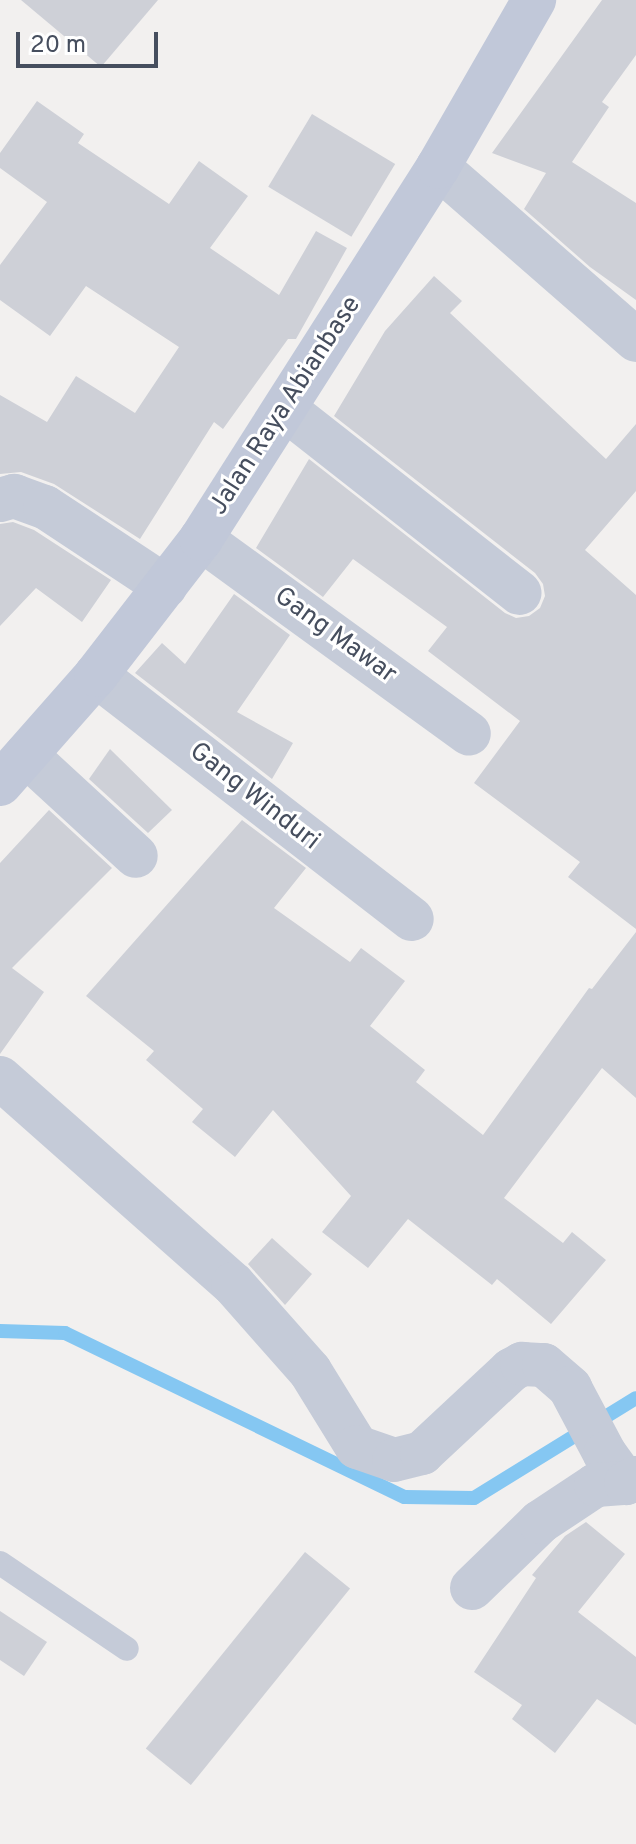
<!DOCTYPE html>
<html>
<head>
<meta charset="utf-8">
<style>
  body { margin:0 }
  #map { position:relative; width:636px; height:1844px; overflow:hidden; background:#f2f0ef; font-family:Overpass,sans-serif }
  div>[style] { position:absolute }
  .stream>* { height:14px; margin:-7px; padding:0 7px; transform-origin:7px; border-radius:7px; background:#85c7f2 }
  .building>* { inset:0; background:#ced0d7; transform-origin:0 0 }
  .service>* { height:24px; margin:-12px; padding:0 12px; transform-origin:12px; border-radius:12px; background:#c5cbd8 }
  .minor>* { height:44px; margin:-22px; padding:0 22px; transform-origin:22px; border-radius:22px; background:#c5cbd8 }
  .secondary>* { height:44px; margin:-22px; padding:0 22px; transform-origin:22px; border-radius:22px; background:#c1c8d9 }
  span { translate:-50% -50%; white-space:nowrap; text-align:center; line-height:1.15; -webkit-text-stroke:6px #fff; paint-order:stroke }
  .street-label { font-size:26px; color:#464e5e }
  .scale { position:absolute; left:16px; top:32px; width:142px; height:36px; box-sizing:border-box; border:4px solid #464e5e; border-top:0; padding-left:10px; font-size:24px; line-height:28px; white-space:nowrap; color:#464e5e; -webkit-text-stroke:6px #fff; paint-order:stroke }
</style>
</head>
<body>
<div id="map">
  <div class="stream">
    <div style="left:0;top:1331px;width:65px;rotate:1.8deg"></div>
    <div style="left:65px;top:1333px;width:377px;rotate:25.8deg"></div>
    <div style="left:405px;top:1497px;width:69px;rotate:0.8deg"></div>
    <div style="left:474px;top:1498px;width:190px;rotate:-31.7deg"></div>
  </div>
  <div class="building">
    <div style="clip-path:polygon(21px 0,158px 0,101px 67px)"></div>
    <div style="clip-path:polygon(602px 0,636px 0,636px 55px,602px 102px,609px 107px,572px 162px,636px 203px,636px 300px,590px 267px,524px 209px,546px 173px,492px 153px)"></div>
    <div style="clip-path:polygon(37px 101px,84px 134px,78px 143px,169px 204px,199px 161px,248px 196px,210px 248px,279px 295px,316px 231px,347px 248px,296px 339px,288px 339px,223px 429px,214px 422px,140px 539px,54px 484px,21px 472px,0 474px,0 395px,47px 422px,76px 376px,135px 413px,179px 347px,86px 286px,50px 336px,0 300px,0 265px,47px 202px,0 168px,0 153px)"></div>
    <div style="left:312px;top:114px;width:97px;height:85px;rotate:31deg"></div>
    <div style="clip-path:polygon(434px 276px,462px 301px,450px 313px,606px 459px,636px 424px,636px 491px,585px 550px,636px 595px,636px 929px,568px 877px,580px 862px,474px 783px,520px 721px,428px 651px,447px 627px,353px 559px,323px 597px,256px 548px,309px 459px,505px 613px,516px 618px,529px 616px,540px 608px,545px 596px,543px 584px,535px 573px,334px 416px,385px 331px)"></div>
    <div style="clip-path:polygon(13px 522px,34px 530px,111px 580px,82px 622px,36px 588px,0 626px,0 524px)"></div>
    <div style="clip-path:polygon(234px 594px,290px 635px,237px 712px,293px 743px,272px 779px,135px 673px,162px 643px,185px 664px)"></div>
    <div style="clip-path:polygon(110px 749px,172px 810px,148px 833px,89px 779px)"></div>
    <div style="clip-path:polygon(49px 810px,112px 868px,12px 968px,44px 992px,0 1054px,0 863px)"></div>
    <div style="clip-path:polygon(242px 820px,306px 868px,274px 908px,350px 962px,361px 948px,405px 981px,370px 1026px,425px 1070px,416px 1082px,483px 1135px,589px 988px,592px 989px,636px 932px,636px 1098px,602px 1068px,504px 1198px,563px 1243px,572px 1232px,606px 1260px,551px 1324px,497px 1279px,492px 1285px,408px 1219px,368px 1268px,322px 1232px,351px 1196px,273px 1110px,235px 1157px,192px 1122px,203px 1109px,146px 1060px,154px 1051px,86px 996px)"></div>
    <div style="clip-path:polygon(272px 1238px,312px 1274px,285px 1305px,248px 1264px)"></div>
    <div style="clip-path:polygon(586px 1522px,625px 1554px,578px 1612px,636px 1657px,636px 1725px,597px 1699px,555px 1753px,512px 1719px,522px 1705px,474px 1672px,536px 1578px,532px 1575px,565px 1536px)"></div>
    <div style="left:305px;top:1552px;width:58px;height:253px;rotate:39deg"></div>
    <div style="clip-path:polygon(0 1611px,47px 1642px,24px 1676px,0 1660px)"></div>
  </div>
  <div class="service">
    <div style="left:0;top:1563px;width:153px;rotate:34.1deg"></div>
  </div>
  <div class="minor">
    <div style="left:438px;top:167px;width:263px;rotate:41.1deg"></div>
    <div style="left:285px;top:409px;width:298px;rotate:38.1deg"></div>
    <div style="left:0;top:500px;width:15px;rotate:-16deg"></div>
    <div style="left:14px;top:496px;width:33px;rotate:20deg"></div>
    <div style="left:45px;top:507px;width:144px;rotate:33.4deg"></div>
    <div style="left:201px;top:539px;width:331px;rotate:36deg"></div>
    <div style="left:96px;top:675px;width:399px;rotate:37.7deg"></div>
    <div style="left:26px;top:755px;width:149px;rotate:42.6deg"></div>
    <div style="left:0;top:1078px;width:311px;rotate:41.5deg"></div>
    <div style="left:233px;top:1284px;width:116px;rotate:48.5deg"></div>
    <div style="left:310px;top:1371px;width:89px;rotate:58.3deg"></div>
    <div style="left:357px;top:1447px;width:39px;rotate:19deg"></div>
    <div style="left:394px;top:1460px;width:29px;rotate:-14deg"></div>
    <div style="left:422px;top:1453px;width:122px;rotate:-43deg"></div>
    <div style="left:511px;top:1370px;width:13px;rotate:-29deg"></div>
    <div style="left:522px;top:1364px;width:22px;rotate:3deg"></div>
    <div style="left:544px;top:1365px;width:35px;rotate:41deg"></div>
    <div style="left:570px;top:1388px;width:75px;rotate:62.1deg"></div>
    <div style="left:605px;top:1454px;width:36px;rotate:54deg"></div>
    <div style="left:472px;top:1588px;width:95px;rotate:-44.1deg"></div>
    <div style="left:540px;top:1522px;width:67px;rotate:-33.5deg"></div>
    <div style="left:596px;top:1485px;width:30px;rotate:-4deg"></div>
    <div style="left:626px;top:1483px;width:11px;rotate:-27deg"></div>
  </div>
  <div class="secondary">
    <div style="left:0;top:784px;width:145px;rotate:-48.6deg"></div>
    <div style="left:96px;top:675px;width:172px;rotate:-52.3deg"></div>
    <div style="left:201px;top:539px;width:441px;rotate:-57.5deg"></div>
    <div style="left:438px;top:167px;width:193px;rotate:-60.1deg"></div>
  </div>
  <div class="street-label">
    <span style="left:286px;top:406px;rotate:-57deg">Jalan Raya Abianbase</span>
    <span style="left:335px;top:636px;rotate:36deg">Gang Mawar</span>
    <span style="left:254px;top:797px;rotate:38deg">Gang Winduri</span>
  </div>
  <div class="scale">20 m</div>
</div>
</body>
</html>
